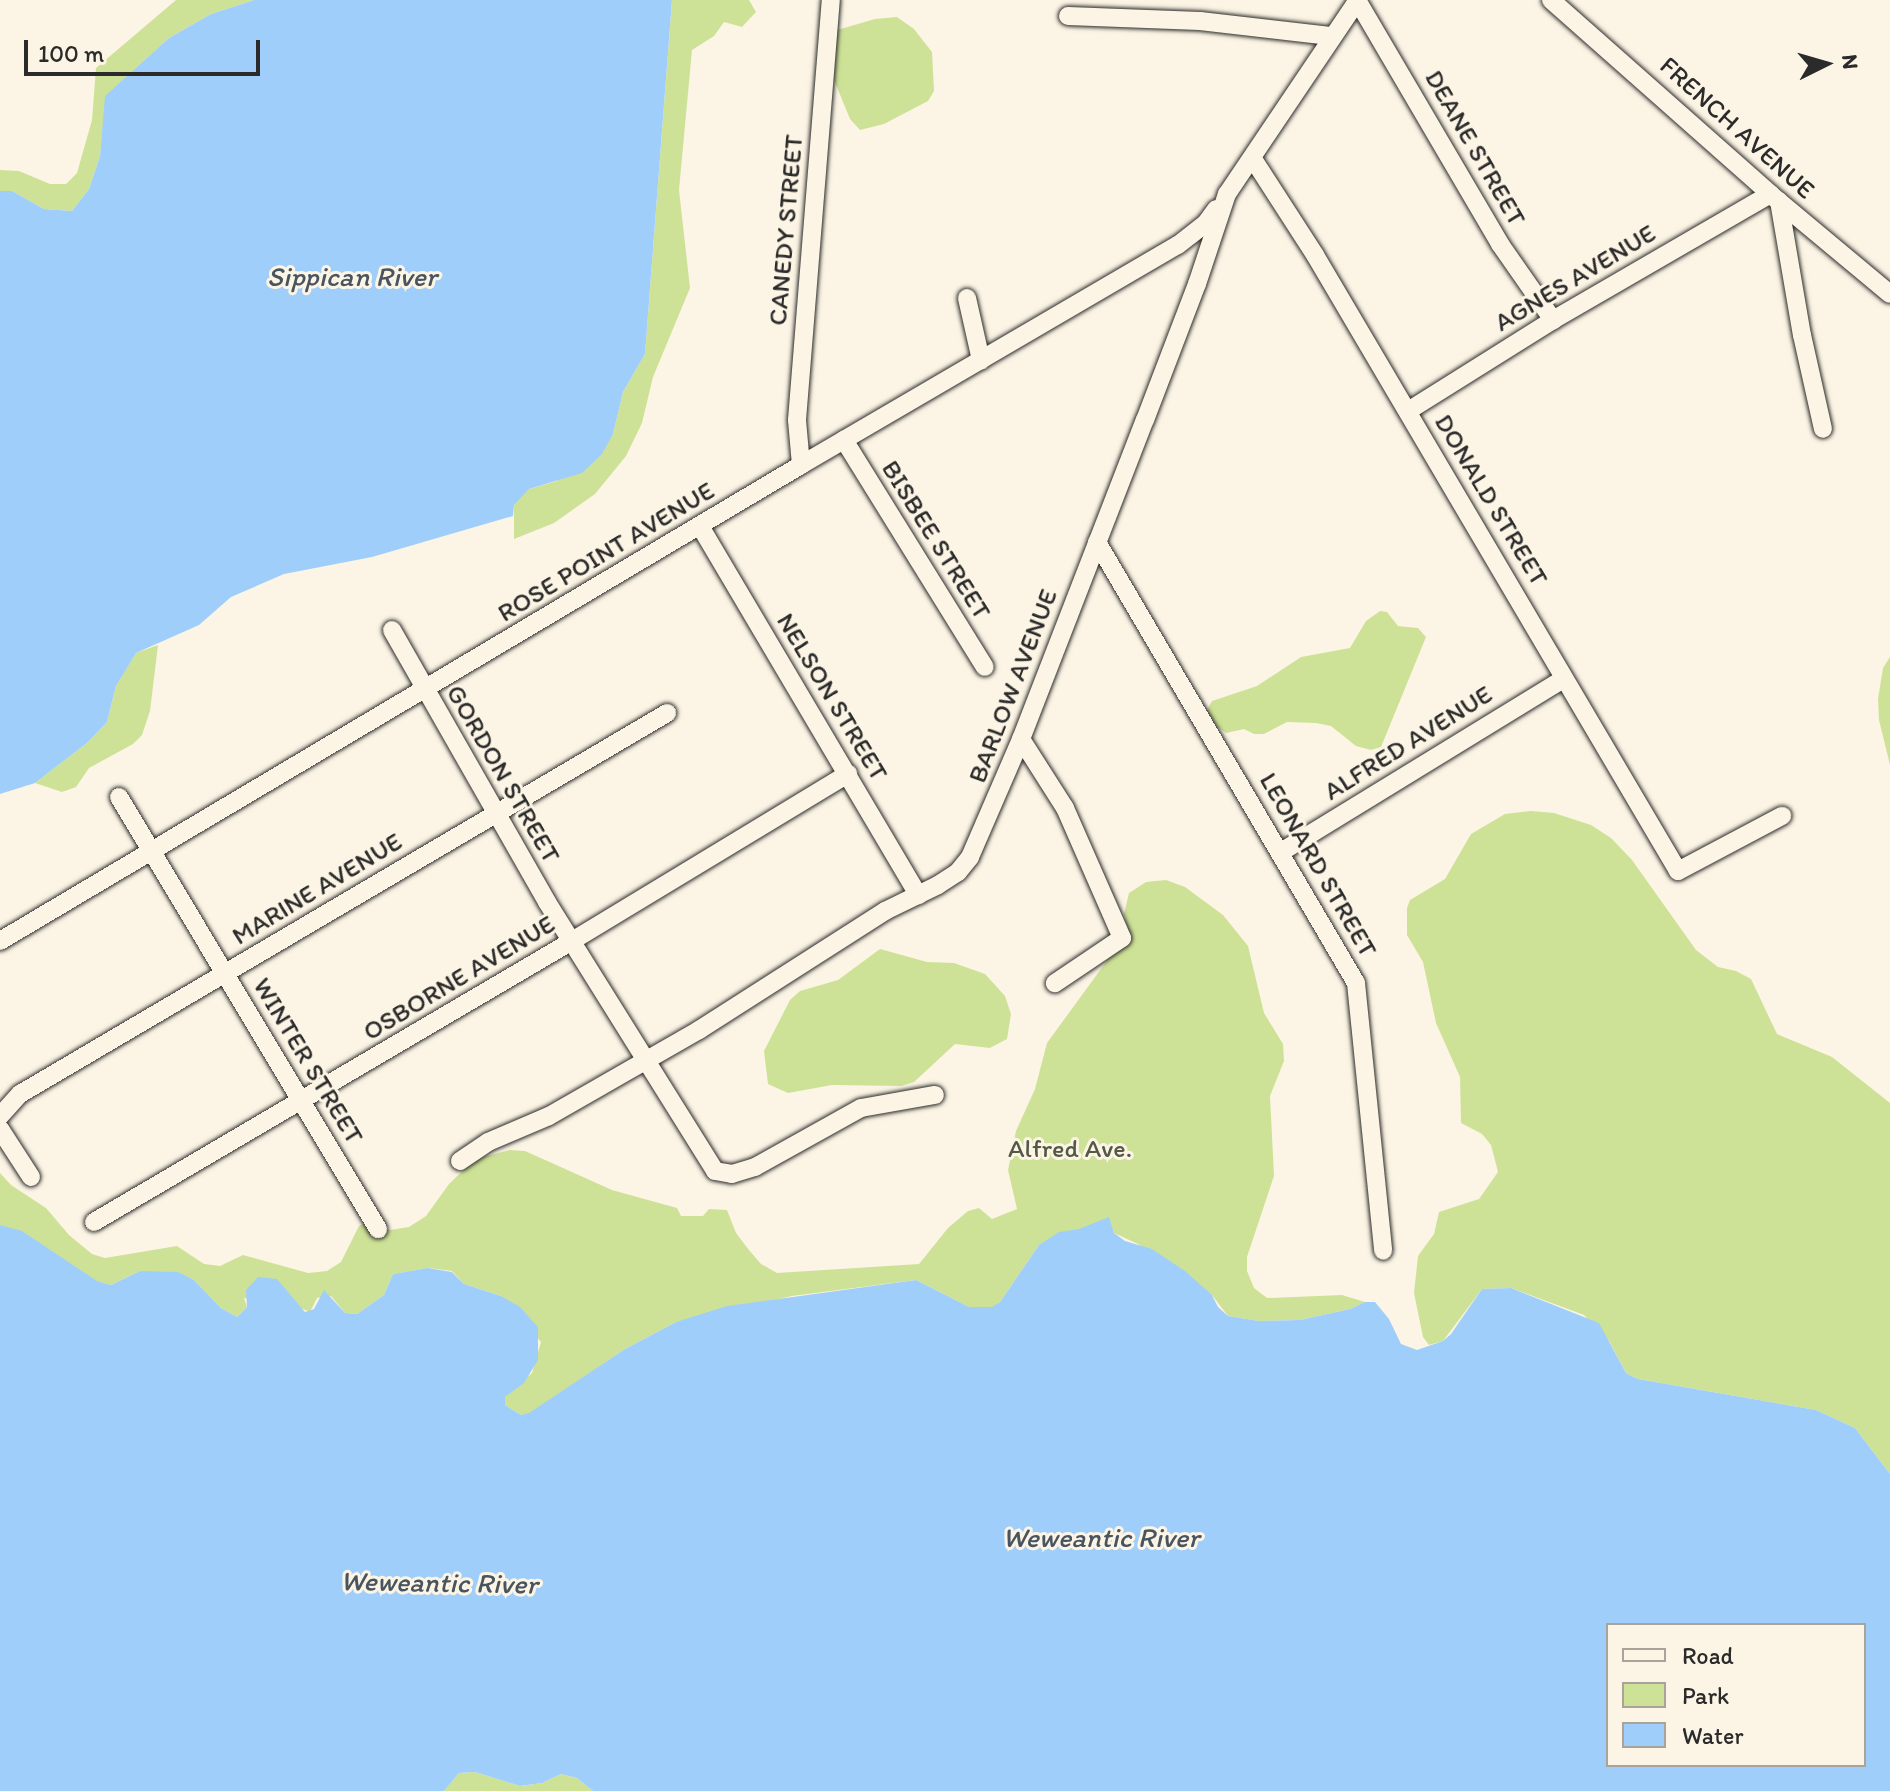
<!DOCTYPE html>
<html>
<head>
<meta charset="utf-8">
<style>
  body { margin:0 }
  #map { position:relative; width:1890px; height:1791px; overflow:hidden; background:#fcf5e5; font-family:Itim,sans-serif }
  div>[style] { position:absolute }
  .green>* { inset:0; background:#cee297 }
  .water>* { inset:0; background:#a0cefb }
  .roads { filter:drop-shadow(0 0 2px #2b2b2b) drop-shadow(0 0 2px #2b2b2b) }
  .minor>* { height:18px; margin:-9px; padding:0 9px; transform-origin:9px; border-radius:9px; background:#fcf5e5 }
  span { translate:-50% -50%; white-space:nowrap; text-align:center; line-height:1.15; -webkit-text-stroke:6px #fcf5e5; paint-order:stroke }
  .street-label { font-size:26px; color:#2b2b2b }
  .park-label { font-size:26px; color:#545946 }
  .water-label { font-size:28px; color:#48545f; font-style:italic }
  .legend { position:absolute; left:1606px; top:1623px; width:260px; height:144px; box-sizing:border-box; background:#fcf5e5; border:2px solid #a8a49b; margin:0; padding:10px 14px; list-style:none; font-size:24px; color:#2b2b2b }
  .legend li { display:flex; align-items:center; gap:16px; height:40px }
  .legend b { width:40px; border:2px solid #a8a49b }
  .north { position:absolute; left:1786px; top:24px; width:80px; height:80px; -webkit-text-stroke:6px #fcf5e5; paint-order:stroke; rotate:85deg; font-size:22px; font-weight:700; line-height:32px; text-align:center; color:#2b2b2b }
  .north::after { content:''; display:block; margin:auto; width:28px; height:36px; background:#2b2b2b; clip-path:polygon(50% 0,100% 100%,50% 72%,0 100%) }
  .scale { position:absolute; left:24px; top:40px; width:236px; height:36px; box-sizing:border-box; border:4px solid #2b2b2b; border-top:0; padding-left:10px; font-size:24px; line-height:28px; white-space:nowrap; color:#2b2b2b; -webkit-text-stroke:6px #fcf5e5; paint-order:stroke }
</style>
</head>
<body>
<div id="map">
  <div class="green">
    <div style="clip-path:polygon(176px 0,254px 0,211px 14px,169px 38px,106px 96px,100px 156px,89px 189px,72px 211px,44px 209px,12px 191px,0 191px,0 170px,19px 171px,50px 184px,66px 184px,77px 173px,92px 120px,96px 68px)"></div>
    <div style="clip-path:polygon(672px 0,749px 0,756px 12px,742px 27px,724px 22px,714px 36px,692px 50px,679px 190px,690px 288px,653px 377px,642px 423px,626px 456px,595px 494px,554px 523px,514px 539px,514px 505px,520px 495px,529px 489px,557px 481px,613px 434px,623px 392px,645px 354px)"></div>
    <div style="clip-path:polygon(897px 17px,914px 29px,932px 52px,934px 91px,928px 101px,884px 124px,860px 130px,850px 119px,834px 80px,837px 30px,875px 19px)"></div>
    <div style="clip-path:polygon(1380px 611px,1387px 612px,1398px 626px,1418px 628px,1426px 637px,1381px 747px,1371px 750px,1356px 746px,1331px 726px,1316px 723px,1287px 722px,1264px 734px,1254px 734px,1244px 729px,1226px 733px,1210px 722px,1207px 710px,1212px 701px,1257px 686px,1301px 657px,1350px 648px,1366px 621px)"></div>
    <div style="clip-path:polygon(158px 645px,150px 711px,142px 735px,133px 744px,89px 768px,76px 787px,62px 792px,35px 783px,87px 743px,107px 722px,116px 686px,126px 669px,136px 653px)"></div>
    <div style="clip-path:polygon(1890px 657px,1890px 765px,1879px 720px,1878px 699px,1883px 668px)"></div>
    <div style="clip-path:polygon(1531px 811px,1554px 813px,1591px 825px,1611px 838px,1632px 860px,1696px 950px,1718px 967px,1736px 971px,1751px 979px,1777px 1034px,1832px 1057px,1890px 1103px,1890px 1474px,1855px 1428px,1816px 1410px,1638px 1379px,1626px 1373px,1609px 1341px,1584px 1315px,1511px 1288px,1482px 1289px,1443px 1341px,1429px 1345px,1423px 1337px,1414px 1293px,1418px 1256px,1434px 1234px,1439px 1212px,1479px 1199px,1498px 1172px,1491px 1145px,1482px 1134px,1461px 1123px,1460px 1077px,1436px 1023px,1423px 962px,1407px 935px,1407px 908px,1410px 900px,1445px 879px,1471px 834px,1505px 814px)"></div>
    <div style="clip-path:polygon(1166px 880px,1185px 887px,1223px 915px,1248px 946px,1264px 1013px,1283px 1044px,1284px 1061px,1270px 1096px,1274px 1176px,1247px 1257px,1247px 1271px,1254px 1288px,1267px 1298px,1342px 1295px,1365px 1302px,1350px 1309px,1300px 1320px,1259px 1321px,1228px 1316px,1212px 1295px,1138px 1244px,1114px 1233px,1109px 1219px,1039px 1245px,1000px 1302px,993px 1307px,969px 1307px,916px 1280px,792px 1296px,676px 1322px,625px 1349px,529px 1414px,521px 1415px,505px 1405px,505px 1397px,532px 1373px,541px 1342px,501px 1296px,464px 1284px,452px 1271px,429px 1268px,393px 1274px,384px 1295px,357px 1314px,345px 1313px,331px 1296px,317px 1298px,310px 1312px,298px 1307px,244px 1298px,247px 1307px,237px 1317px,221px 1308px,194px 1280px,140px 1271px,111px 1285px,96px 1281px,0 1225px,0 1173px,11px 1185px,46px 1208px,69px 1235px,92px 1254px,105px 1258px,177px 1246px,204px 1264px,220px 1266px,243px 1255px,308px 1273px,327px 1271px,341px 1262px,359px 1226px,366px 1223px,390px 1230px,409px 1227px,426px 1216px,449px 1184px,475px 1159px,510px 1150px,525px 1151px,612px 1190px,677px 1208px,681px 1216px,703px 1216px,709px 1209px,727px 1210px,736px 1233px,749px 1250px,761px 1264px,777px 1273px,919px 1264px,948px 1228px,968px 1211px,979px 1208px,992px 1219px,1017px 1209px,1008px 1170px,1016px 1131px,1035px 1089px,1047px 1043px,1114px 951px,1131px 942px,1124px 914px,1129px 893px,1146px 882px)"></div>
    <div style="clip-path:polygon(880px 949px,927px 962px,954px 963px,985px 974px,1005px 996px,1011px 1014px,1007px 1039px,990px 1048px,955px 1044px,914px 1082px,901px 1086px,832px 1085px,788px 1093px,768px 1084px,764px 1051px,790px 1000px,800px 991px,838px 980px)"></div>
    <div style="clip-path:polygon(475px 1772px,520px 1786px,542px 1783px,561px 1774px,577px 1778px,593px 1791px,444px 1791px,459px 1773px)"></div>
  </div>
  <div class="water">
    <div style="clip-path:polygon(254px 0,672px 0,645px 354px,623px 392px,613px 434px,602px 454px,582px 473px,529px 489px,514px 505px,513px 516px,372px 557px,284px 574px,231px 597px,199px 625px,136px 653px,116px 686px,107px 722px,87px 743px,35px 783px,0 794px,0 191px,12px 191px,44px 209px,72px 211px,89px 189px,100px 156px,105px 96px,169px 38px,211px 14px)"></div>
    <div style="clip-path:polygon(evenodd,1109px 1217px,1114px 1233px,1125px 1241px,1152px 1249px,1185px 1271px,1212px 1295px,1218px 1307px,1228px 1316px,1259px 1321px,1300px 1320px,1350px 1309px,1365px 1302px,1375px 1302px,1389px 1319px,1401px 1344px,1417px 1350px,1443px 1341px,1451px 1334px,1482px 1289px,1511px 1288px,1599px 1323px,1626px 1373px,1638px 1379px,1816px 1410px,1855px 1428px,1890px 1474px,1890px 1791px,593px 1791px,577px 1778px,561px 1774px,542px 1783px,520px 1786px,475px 1772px,459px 1773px,444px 1791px,0 1791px,0 1225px,22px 1231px,97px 1281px,111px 1285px,140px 1271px,178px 1272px,194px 1280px,221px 1308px,237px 1317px,247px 1307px,246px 1290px,258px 1277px,277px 1279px,305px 1312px,314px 1309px,324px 1290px,345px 1313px,357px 1314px,384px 1295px,393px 1274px,428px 1268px,452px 1272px,464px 1284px,501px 1296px,520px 1307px,538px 1327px,538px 1360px,524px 1383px,505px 1397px,505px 1405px,521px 1415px,529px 1413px,625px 1349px,676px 1322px,727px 1306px,916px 1280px,969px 1307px,992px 1307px,1000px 1302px,1039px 1245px,1059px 1232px,1079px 1229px,1109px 1217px,1864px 1625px,1864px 1765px,1608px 1765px,1608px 1625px,1864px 1625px)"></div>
  </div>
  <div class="roads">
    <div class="minor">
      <div style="left:1357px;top:0;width:283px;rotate:59.6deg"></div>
      <div style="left:1500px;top:244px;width:93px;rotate:55.1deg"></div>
      <div style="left:1551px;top:0;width:293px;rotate:41.5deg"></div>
      <div style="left:1770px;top:194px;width:156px;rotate:39.8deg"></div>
      <div style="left:1068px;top:16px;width:132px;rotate:2.2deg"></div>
      <div style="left:1200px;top:21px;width:131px;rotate:6.6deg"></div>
      <div style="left:1253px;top:159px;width:114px;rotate:57.1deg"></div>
      <div style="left:1315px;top:255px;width:715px;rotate:59.49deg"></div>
      <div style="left:1678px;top:871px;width:118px;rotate:-27.9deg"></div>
      <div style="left:1779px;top:201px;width:136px;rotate:80.3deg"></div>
      <div style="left:1802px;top:335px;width:96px;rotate:77.4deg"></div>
      <div style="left:967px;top:298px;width:64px;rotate:77.3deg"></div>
      <div style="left:1408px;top:411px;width:171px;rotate:-32.1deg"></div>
      <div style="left:1553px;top:320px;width:251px;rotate:-30.1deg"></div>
      <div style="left:844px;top:440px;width:267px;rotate:58.2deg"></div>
      <div style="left:801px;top:465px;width:45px;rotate:-95.1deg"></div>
      <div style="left:797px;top:420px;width:421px;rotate:-85.4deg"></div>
      <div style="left:700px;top:526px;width:429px;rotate:59.4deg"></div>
      <div style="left:1097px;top:542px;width:511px;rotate:59.57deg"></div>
      <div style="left:1356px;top:983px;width:269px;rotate:84.2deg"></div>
      <div style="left:392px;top:630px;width:313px;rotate:60.3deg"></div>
      <div style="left:547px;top:902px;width:317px;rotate:58deg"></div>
      <div style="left:715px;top:1171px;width:17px;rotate:10deg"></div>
      <div style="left:732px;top:1174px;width:24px;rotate:-17deg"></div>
      <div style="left:755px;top:1167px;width:121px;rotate:-29.1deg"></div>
      <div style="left:861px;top:1108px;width:75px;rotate:-10deg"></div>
      <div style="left:1021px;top:739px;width:82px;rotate:57.5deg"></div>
      <div style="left:1065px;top:808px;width:142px;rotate:66.3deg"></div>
      <div style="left:1122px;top:938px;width:81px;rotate:146.1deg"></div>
      <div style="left:119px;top:797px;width:504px;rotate:59.06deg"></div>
      <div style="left:1281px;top:852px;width:331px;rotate:-31.5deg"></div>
      <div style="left:0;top:941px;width:932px;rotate:-30.72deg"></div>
      <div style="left:801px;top:465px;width:436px;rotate:-30.3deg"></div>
      <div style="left:1178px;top:245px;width:36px;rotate:-38deg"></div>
      <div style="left:1206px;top:223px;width:17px;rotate:-54deg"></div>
      <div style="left:0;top:1116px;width:30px;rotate:-48deg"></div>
      <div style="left:20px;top:1094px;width:751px;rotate:-30.49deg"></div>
      <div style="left:0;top:1129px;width:57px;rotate:57.1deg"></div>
      <div style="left:460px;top:1161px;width:34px;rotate:-34deg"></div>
      <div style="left:488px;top:1142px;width:66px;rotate:-23.1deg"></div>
      <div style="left:549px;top:1116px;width:173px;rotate:-29.8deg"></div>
      <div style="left:699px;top:1030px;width:221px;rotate:-32.6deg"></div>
      <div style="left:885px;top:911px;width:59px;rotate:-26.1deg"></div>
      <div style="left:938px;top:885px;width:24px;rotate:-33deg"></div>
      <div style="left:958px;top:872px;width:19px;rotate:-51deg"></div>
      <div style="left:970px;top:857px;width:129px;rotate:-66.6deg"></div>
      <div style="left:1021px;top:739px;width:342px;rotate:-68.8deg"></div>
      <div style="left:1145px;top:420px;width:146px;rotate:-69.1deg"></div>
      <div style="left:1197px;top:284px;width:95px;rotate:-71.6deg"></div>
      <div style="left:1227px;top:194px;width:234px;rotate:-56deg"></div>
      <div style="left:94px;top:1222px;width:554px;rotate:-30.45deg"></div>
      <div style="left:572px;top:941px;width:323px;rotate:-31.2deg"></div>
    </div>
  </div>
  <div class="street-label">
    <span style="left:1737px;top:128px;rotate:42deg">FRENCH AVENUE</span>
    <span style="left:1475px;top:148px;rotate:60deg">DEANE STREET</span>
    <span style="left:786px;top:230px;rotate:-85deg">CANEDY STREET</span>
    <span style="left:1575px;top:278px;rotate:-31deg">AGNES AVENUE</span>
    <span style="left:1491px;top:500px;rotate:59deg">DONALD STREET</span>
    <span style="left:936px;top:540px;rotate:58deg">BISBEE STREET</span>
    <span style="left:606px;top:552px;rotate:-31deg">ROSE POINT AVENUE</span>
    <span style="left:1013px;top:686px;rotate:-69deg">BARLOW AVENUE</span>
    <span style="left:832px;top:697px;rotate:59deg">NELSON STREET</span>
    <span style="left:1408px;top:743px;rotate:-32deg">ALFRED AVENUE</span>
    <span style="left:503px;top:774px;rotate:60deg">GORDON STREET</span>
    <span style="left:1318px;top:865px;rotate:60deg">LEONARD STREET</span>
    <span style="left:317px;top:889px;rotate:-31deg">MARINE AVENUE</span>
    <span style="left:459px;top:978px;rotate:-31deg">OSBORNE AVENUE</span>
    <span style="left:308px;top:1061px;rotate:59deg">WINTER STREET</span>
  </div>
  <div class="park-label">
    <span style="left:1070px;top:1149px">Alfred Ave.</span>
  </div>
  <div class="water-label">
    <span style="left:352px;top:276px">Sippican River</span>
    <span style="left:1101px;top:1537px">Weweantic River</span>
    <span style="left:439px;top:1582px;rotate:1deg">Weweantic River</span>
  </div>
  <ul class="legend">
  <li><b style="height:10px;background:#fcf5e5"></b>Road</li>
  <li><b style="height:22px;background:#cee297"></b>Park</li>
  <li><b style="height:22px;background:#a0cefb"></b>Water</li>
  </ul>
  <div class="north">N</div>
  <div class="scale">100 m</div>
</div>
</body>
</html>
